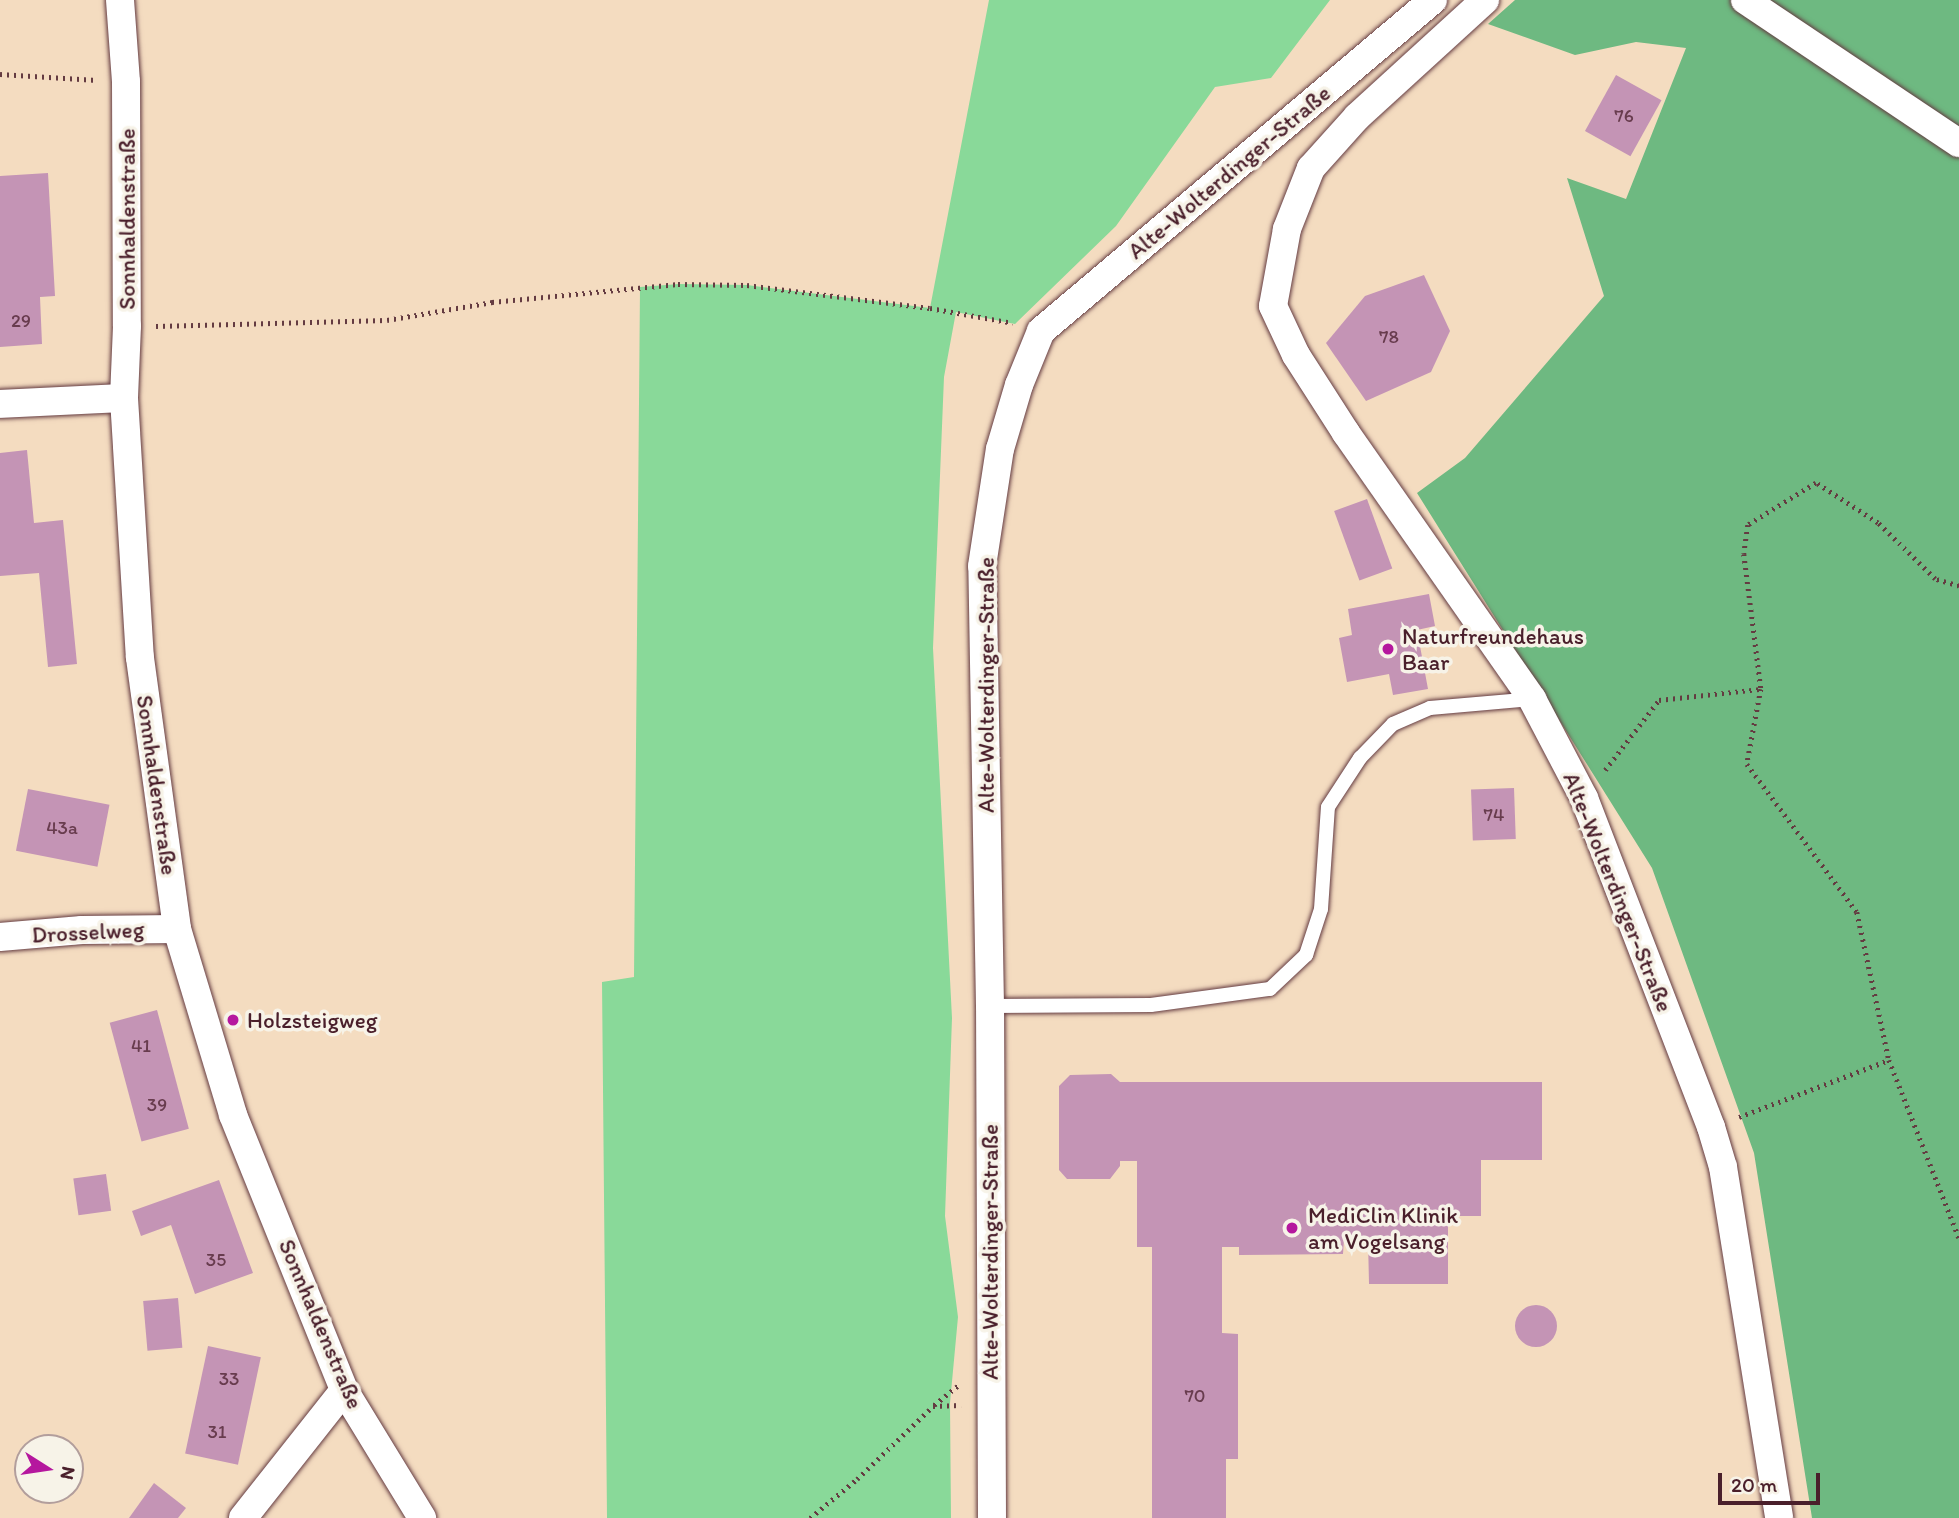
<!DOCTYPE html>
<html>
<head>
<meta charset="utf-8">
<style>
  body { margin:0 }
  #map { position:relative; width:1959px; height:1518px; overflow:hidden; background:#f4dcc0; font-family:Itim,sans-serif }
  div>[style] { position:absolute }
  .green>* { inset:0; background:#89d999 }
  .forest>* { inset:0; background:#6eb981 }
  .building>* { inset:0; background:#c494b5; transform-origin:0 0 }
  .round { border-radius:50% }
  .path>* { height:4.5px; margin-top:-2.25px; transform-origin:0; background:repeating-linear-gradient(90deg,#643b41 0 2px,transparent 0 7px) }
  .roads { filter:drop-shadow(0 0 2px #643b41) drop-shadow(0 0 2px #643b41) }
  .service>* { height:14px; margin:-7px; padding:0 7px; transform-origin:7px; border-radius:7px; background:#fff }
  .minor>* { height:28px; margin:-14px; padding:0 14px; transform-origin:14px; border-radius:14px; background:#fff }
  .dots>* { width:19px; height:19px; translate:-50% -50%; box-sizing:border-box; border:4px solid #f7f3e8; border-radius:50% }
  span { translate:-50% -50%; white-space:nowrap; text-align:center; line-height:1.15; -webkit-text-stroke:7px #f7f3e8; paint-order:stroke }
  .number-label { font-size:19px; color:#683c4e }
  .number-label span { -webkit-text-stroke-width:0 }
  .street-label { font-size:23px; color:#4a1f2b }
  .poi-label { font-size:23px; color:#4a1f2b }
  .left { translate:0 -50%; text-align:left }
  .north { position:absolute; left:14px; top:1434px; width:70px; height:70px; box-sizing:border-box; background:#f7f3e8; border:2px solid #b29e9c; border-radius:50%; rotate:102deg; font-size:19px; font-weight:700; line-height:28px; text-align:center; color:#4a1f2b }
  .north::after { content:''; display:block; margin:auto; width:24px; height:32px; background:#b5179e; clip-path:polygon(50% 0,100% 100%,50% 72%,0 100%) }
  .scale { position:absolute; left:1718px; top:1473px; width:102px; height:32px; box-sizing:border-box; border:4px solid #4a1f2b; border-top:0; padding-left:9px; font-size:21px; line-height:24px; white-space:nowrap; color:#4a1f2b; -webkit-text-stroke:5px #f7f3e8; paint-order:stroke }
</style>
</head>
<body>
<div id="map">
  <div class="green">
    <div style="clip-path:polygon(989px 0,1330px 0,1271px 78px,1215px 87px,1116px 226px,1015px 324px,956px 312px,944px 377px,933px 648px,952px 1018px,945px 1216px,958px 1317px,950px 1403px,951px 1518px,607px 1518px,602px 982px,634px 977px,640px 287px,679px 284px,747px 285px,930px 308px)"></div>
  </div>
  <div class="forest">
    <div style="clip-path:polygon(1515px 0,1959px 0,1959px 1518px,1812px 1518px,1754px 1153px,1652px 868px,1417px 493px,1465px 458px,1604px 296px,1567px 178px,1626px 199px,1686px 48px,1636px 42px,1575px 55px,1488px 24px)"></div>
  </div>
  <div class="building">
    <div style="left:1616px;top:75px;width:52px;height:64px;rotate:29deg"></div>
    <div style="clip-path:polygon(48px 173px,55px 296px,40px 297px,42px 344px,0 347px,0 176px)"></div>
    <div style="clip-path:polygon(1424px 275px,1450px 331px,1431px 372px,1366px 401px,1326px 343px,1365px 296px)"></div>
    <div style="clip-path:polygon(27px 450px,34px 523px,63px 520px,77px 664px,48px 667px,39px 573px,0 576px,0 453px)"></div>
    <div style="left:1367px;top:499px;width:74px;height:35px;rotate:70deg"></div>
    <div style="clip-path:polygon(1429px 594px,1435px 626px,1417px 630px,1428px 689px,1393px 695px,1389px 674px,1347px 682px,1339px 638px,1352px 635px,1348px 609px)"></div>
    <div style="left:1514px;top:788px;width:51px;height:43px;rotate:88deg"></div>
    <div style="left:28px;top:789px;width:83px;height:63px;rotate:11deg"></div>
    <div style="left:157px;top:1010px;width:123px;height:49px;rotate:75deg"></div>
    <div style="clip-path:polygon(1111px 1074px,1120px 1082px,1542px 1082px,1542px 1160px,1481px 1160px,1481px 1216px,1448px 1216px,1448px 1284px,1369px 1284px,1368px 1239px,1344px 1239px,1343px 1254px,1239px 1255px,1239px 1247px,1222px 1247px,1222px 1333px,1238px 1334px,1238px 1459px,1226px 1459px,1226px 1518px,1152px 1518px,1152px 1247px,1137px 1247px,1137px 1161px,1120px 1161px,1120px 1166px,1110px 1179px,1067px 1179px,1059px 1170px,1059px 1086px,1070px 1075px)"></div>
    <div style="left:106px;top:1174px;width:37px;height:33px;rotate:82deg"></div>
    <div style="clip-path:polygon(219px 1180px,253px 1273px,195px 1294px,171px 1225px,141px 1236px,132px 1211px)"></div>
    <div style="left:178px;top:1298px;width:50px;height:35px;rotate:85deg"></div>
    <div class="round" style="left:1515px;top:1305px;width:42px;height:42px"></div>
    <div style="left:208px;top:1346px;width:54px;height:110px;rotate:12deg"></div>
    <div style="clip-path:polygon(154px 1483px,186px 1508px,178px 1518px,129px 1518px)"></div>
  </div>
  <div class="path">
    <div style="left:0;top:74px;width:97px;rotate:3.5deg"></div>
    <div style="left:156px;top:326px;width:231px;rotate:-1.5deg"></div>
    <div style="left:387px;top:320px;width:107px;rotate:-9.7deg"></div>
    <div style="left:492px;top:302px;width:187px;rotate:-5.5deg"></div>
    <div style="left:678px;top:284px;width:69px;rotate:0.8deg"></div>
    <div style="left:747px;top:285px;width:184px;rotate:7.2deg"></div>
    <div style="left:930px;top:308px;width:84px;rotate:10.2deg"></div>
    <div style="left:1959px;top:586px;width:25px;rotate:-164deg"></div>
    <div style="left:1935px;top:579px;width:80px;rotate:-135.5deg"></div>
    <div style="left:1878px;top:523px;width:74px;rotate:-147.2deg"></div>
    <div style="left:1816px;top:483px;width:80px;rotate:148.3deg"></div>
    <div style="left:1748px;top:525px;width:29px;rotate:98deg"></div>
    <div style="left:1744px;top:554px;width:136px;rotate:82.8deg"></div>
    <div style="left:1761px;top:689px;width:76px;rotate:100.6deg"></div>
    <div style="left:1747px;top:764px;width:184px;rotate:53.4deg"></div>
    <div style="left:1857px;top:912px;width:151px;rotate:77.8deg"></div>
    <div style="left:1889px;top:1060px;width:191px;rotate:68.5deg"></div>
    <div style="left:1605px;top:770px;width:88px;rotate:-52.4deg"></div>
    <div style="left:1659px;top:700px;width:103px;rotate:-6.2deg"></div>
    <div style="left:1739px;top:1117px;width:160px;rotate:-20.8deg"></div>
    <div style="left:934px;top:1405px;width:33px;rotate:-39deg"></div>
    <div style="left:810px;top:1518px;width:61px;rotate:-39.7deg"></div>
    <div style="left:857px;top:1479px;width:105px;rotate:-43.8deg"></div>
    <div style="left:933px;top:1406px;width:28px;rotate:-2deg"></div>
  </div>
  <div class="roads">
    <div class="service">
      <div style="left:990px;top:1006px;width:161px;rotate:-0.4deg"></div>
      <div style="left:1151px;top:1005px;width:120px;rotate:-7.7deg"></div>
      <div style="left:1270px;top:989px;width:50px;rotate:-43.4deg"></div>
      <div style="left:1306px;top:955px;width:48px;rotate:-71.9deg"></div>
      <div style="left:1321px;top:909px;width:102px;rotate:-86.1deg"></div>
      <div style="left:1328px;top:807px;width:59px;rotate:-56.9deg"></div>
      <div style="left:1360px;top:758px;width:47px;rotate:-45.9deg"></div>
      <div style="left:1393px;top:724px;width:40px;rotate:-23.4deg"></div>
      <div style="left:1430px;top:708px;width:102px;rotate:-5deg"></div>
    </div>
    <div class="minor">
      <div style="left:120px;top:0;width:82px;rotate:85.8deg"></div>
      <div style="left:126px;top:82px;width:244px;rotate:89.8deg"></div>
      <div style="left:127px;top:326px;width:72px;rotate:92.4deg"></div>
      <div style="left:124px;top:398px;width:260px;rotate:86.5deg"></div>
      <div style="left:140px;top:658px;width:274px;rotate:82.2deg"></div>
      <div style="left:177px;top:929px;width:194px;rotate:73.2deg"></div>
      <div style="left:233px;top:1115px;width:297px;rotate:68deg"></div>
      <div style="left:344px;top:1390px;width:150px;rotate:58.6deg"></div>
      <div style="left:1485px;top:0;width:173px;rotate:137.6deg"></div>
      <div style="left:1357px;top:117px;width:69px;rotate:132deg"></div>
      <div style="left:1311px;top:168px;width:66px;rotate:111.5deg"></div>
      <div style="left:1287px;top:229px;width:78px;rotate:100.3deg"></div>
      <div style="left:1273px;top:306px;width:54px;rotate:64.9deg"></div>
      <div style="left:1296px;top:355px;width:93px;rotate:57.3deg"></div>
      <div style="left:1346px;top:433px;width:325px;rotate:55deg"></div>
      <div style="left:1532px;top:699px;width:112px;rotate:62.3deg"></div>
      <div style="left:1584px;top:798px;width:353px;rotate:68.9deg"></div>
      <div style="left:1711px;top:1127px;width:42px;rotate:73.3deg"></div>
      <div style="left:1723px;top:1167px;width:355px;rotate:80.9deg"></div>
      <div style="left:1745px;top:0;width:257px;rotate:33.8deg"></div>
      <div style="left:0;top:404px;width:124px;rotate:-2.8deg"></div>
      <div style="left:0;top:937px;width:82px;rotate:-4.9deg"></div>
      <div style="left:82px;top:930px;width:95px;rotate:-0.6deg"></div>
      <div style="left:243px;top:1518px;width:163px;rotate:-51.7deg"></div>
      <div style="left:992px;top:1518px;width:512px;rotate:-90.22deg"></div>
      <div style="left:990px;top:1006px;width:440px;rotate:-91deg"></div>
      <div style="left:982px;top:566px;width:118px;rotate:-81.3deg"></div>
      <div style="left:1000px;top:449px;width:67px;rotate:-73.5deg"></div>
      <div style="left:1019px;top:385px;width:58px;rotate:-67.8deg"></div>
      <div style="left:1041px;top:331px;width:513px;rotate:-40.18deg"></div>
    </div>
  </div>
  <div class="dots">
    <div style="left:1388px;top:649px;background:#b5179e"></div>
    <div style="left:233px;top:1020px;background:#b5179e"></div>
    <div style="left:1292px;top:1228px;background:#b5179e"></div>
  </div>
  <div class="number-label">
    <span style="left:1624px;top:116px">76</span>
    <span style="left:21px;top:321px">29</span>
    <span style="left:1389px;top:337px">78</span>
    <span style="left:1494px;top:815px">74</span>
    <span style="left:62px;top:828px">43a</span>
    <span style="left:141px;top:1046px">41</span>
    <span style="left:157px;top:1105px">39</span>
    <span style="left:216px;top:1260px">35</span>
    <span style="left:229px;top:1379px">33</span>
    <span style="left:1195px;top:1396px">70</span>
    <span style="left:217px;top:1432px">31</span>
  </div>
  <div class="street-label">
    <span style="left:1229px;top:172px;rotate:-40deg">Alte-Wolterdinger-Straße</span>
    <span style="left:127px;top:219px;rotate:-90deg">Sonnhaldenstraße</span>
    <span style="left:986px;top:685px;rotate:-90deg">Alte-Wolterdinger-Straße</span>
    <span style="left:157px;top:785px;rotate:82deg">Sonnhaldenstraße</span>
    <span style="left:1618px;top:892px;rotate:68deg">Alte-Wolterdinger-Straße</span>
    <span style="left:88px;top:932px;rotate:-3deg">Drosselweg</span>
    <span style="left:990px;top:1252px;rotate:-90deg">Alte-Wolterdinger-Straße</span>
    <span style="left:321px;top:1324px;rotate:67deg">Sonnhaldenstraße</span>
  </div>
  <div class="poi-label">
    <span class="left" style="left:1402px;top:649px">Naturfreundehaus<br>Baar</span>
    <span class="left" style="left:247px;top:1020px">Holzsteigweg</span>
    <span class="left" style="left:1308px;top:1228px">MediClin Klinik<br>am Vogelsang</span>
  </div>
  <div class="north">N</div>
  <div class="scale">20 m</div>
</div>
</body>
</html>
